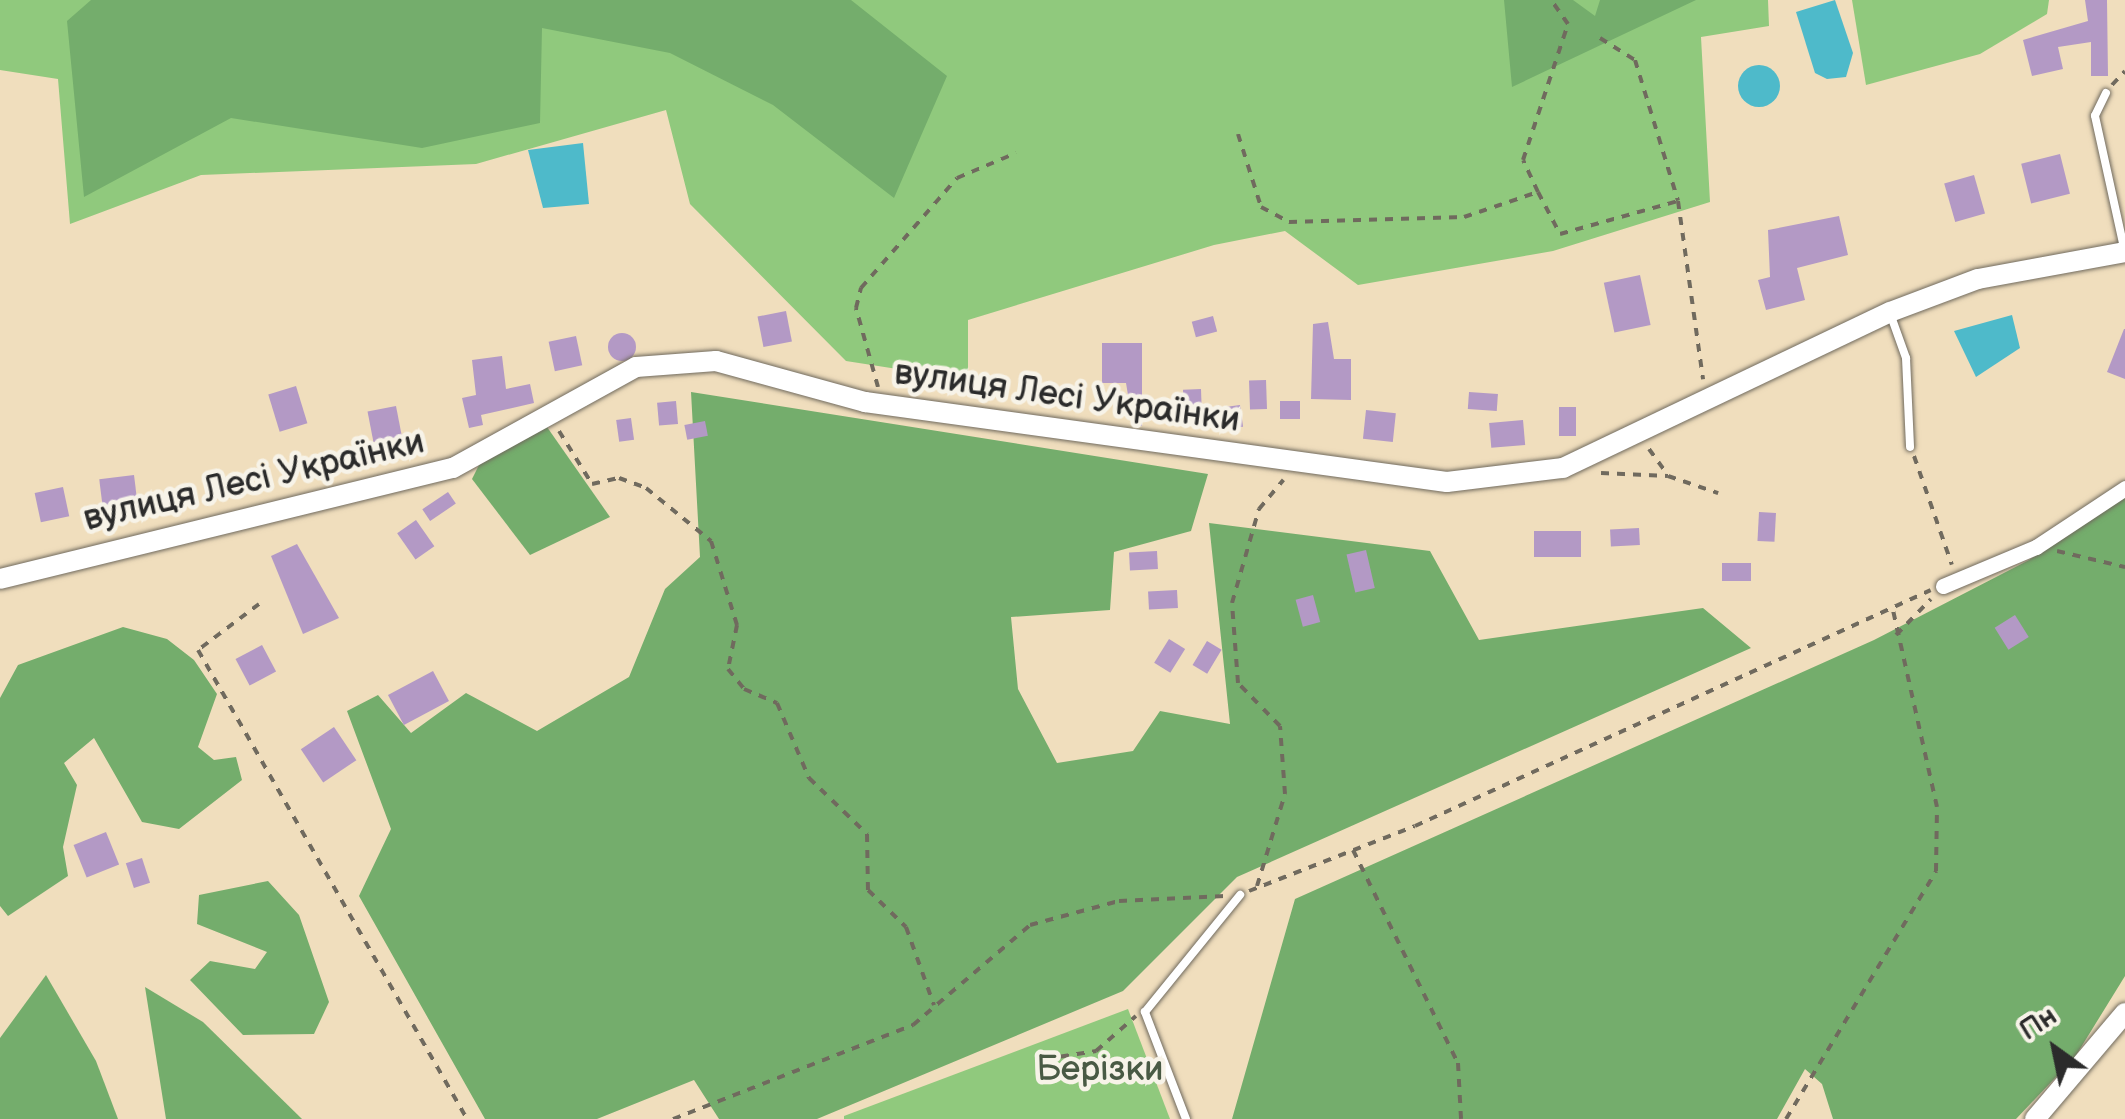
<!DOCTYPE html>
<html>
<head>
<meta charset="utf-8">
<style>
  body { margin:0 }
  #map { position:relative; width:2125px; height:1119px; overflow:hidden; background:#f0debd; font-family:"Balsamiq Sans",sans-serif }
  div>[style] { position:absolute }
  .green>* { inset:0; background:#90c97d }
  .forest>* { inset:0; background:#74ad6c }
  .water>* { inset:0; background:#4ebaca }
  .round { border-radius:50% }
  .building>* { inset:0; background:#b399c5; transform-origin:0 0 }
  .path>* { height:4px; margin-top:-2px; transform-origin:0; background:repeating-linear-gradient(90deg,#706a5e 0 8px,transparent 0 16px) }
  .roads { filter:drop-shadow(0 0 2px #706a5e) drop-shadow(0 0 2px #706a5e) }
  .service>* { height:8px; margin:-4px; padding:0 4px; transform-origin:4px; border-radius:4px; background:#fff }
  .minor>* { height:15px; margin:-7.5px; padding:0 7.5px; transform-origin:7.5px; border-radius:7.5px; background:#fff }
  .tertiary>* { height:20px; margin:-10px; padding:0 10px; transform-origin:10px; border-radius:10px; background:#fff }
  span { translate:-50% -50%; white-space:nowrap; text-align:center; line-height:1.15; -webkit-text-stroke:9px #f7f3e8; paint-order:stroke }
  .street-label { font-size:35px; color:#2b2b2b }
  .park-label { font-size:35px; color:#495a44 }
  .north { position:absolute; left:2005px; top:999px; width:100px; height:100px; -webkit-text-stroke:8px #f7f3e8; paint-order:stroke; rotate:327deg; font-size:28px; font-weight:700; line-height:40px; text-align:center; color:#2b2b2b }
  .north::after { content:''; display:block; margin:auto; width:35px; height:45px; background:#2b2b2b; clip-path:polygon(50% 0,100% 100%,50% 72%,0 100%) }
</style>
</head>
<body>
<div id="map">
  <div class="green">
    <div style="clip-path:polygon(0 0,1768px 0,1769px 26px,1701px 37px,1710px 202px,1553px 251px,1358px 285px,1285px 231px,1214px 245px,968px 320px,968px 380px,846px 361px,690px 204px,666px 110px,476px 164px,201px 175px,70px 224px,58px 79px,0 70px)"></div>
    <div style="clip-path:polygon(1852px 0,2049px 0,2047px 14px,1980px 54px,1866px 85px)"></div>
    <div style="clip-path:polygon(1128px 1009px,1170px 1119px,844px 1119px,844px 1116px)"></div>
  </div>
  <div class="forest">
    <div style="clip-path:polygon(91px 0,851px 0,947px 76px,894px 198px,773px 105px,670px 53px,542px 28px,540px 123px,422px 148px,231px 118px,84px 197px,67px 21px)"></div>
    <div style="clip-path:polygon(1504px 0,1573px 0,1595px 16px,1600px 0,1696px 0,1512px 87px)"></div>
    <div style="clip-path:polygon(691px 392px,1208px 474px,1191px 531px,1114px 552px,1110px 610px,1011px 617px,1018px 689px,1057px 763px,1133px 751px,1160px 711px,1230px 724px,1209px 523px,1430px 551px,1479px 640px,1703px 608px,1751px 648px,1237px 877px,1123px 991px,817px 1119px,719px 1119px,694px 1080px,597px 1119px,485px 1119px,359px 896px,391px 829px,347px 711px,378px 695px,411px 733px,466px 693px,537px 731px,629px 677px,665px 589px,700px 557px)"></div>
    <div style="clip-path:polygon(547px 427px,610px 517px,530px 555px,472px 479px,481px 461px)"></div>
    <div style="clip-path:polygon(2125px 495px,2125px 976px,2075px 1057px,2016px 1119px,1833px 1119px,1822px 1084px,1805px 1069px,1777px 1119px,1232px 1119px,1295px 899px,1874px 640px,2029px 560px)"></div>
    <div style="clip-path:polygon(123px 627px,167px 639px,194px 660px,217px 694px,198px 747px,214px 760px,236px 757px,242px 780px,179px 829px,142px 822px,94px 738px,64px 763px,77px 785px,63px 847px,68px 876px,8px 916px,0 906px,0 698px,18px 665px)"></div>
    <div style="clip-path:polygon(268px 881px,299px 915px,329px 1002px,314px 1034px,243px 1035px,190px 980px,210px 961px,255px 969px,267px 952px,197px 924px,199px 895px)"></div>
    <div style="clip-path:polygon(46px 975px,96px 1061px,118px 1119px,0 1119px,0 1038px)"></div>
    <div style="clip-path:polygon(145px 987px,203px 1022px,302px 1119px,166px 1119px)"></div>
  </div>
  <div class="water">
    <div style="clip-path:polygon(1835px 0,1853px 53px,1846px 77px,1827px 79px,1815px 73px,1796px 12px)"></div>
    <div class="round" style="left:1738px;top:65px;width:42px;height:42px"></div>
    <div style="clip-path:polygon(583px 143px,589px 204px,543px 208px,528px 150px)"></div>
    <div style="clip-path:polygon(2012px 315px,2020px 348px,1976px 377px,1954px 331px)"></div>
  </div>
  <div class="building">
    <div style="clip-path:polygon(2085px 0,2107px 0,2108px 76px,2091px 76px,2091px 42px,2058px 47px,2063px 69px,2032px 76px,2023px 40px,2088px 21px)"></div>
    <div style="left:2060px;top:154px;width:41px;height:40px;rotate:76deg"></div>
    <div style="left:1974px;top:175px;width:40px;height:31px;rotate:74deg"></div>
    <div style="clip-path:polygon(1839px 216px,1848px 255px,1797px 268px,1805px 300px,1766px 310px,1758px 280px,1770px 277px,1768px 230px)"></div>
    <div style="left:1640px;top:275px;width:51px;height:37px;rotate:78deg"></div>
    <div style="left:786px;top:311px;width:31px;height:29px;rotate:79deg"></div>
    <div style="left:1213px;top:316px;width:16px;height:22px;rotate:75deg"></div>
    <div style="clip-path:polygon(1328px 322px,1334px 359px,1351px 359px,1351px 400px,1311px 399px,1313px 324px)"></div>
    <div style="clip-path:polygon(2124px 329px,2125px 329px,2125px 379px,2107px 372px)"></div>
    <div class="round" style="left:608px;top:333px;width:28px;height:28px"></div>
    <div style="left:576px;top:336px;width:30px;height:28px;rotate:78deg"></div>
    <div style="clip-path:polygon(1102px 343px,1142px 343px,1142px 426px,1133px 425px,1126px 383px,1102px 383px)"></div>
    <div style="clip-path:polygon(502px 356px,506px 389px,530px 384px,534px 403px,481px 415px,483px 425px,469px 428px,462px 398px,476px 395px,472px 360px)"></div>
    <div style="left:1266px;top:380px;width:29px;height:17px;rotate:88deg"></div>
    <div style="left:296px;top:386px;width:39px;height:29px;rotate:73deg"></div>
    <div style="left:1201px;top:389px;width:29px;height:18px;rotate:88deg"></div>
    <div style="left:1469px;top:392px;width:29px;height:17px;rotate:4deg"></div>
    <div style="left:676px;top:401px;width:23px;height:19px;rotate:85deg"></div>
    <div style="left:1280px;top:401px;width:20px;height:18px"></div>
    <div style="left:1240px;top:405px;width:22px;height:15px;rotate:82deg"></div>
    <div style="left:396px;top:406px;width:31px;height:29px;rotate:79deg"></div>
    <div style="left:1559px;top:407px;width:17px;height:29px"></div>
    <div style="left:1366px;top:410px;width:30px;height:29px;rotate:6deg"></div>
    <div style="left:631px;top:418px;width:22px;height:15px;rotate:82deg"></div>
    <div style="left:1523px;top:420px;width:25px;height:34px;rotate:85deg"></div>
    <div style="left:705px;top:421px;width:15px;height:21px;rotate:79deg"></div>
    <div style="left:134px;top:475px;width:34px;height:35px;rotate:83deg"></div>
    <div style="left:63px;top:487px;width:30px;height:29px;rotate:78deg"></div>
    <div style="left:448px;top:492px;width:14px;height:31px;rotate:56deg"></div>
    <div style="left:1759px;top:512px;width:17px;height:29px;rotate:3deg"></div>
    <div style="left:416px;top:520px;width:32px;height:23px;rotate:55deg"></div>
    <div style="left:1639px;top:528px;width:17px;height:29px;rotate:87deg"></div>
    <div style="left:1534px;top:531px;width:47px;height:26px"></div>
    <div style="clip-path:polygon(297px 544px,339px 618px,303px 634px,271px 556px)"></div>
    <div style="left:1366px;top:550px;width:39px;height:20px;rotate:77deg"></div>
    <div style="left:1157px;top:551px;width:18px;height:28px;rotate:87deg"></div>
    <div style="left:1722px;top:563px;width:29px;height:18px"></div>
    <div style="left:1177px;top:590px;width:18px;height:29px;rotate:87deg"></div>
    <div style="left:1313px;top:595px;width:28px;height:18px;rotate:75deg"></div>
    <div style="left:2015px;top:615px;width:26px;height:24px;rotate:58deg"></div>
    <div style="left:1169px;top:639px;width:19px;height:28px;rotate:32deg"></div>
    <div style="left:1207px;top:641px;width:17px;height:28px;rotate:31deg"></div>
    <div style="left:262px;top:645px;width:30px;height:30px;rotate:62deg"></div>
    <div style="left:433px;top:671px;width:34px;height:51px;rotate:62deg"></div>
    <div style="left:334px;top:727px;width:40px;height:40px;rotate:56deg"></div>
    <div style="left:106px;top:832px;width:35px;height:35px;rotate:68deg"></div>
    <div style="left:142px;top:858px;width:26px;height:17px;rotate:72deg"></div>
  </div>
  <div class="path">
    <div style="left:1600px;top:38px;width:41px;rotate:32.2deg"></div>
    <div style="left:1635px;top:60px;width:147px;rotate:73deg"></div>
    <div style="left:2112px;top:85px;width:19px;rotate:-47deg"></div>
    <div style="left:1238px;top:134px;width:77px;rotate:72.5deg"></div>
    <div style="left:1261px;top:207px;width:32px;rotate:28deg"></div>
    <div style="left:1289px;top:222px;width:175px;rotate:-1.6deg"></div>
    <div style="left:1464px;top:217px;width:78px;rotate:-18.7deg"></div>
    <div style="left:1538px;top:192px;width:47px;rotate:62.4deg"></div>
    <div style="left:1560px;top:234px;width:123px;rotate:-15.6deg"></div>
    <div style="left:1678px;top:201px;width:180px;rotate:82deg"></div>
    <div style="left:1538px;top:192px;width:35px;rotate:-115deg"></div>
    <div style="left:1523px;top:160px;width:143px;rotate:-71.7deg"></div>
    <div style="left:1568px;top:24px;width:29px;rotate:-125deg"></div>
    <div style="left:878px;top:387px;width:82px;rotate:-105.6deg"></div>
    <div style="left:856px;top:308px;width:21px;rotate:-76deg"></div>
    <div style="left:861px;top:288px;width:146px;rotate:-48.9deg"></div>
    <div style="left:957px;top:178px;width:64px;rotate:-23deg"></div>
    <div style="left:559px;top:431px;width:62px;rotate:58.1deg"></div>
    <div style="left:592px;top:484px;width:28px;rotate:-13deg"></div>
    <div style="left:619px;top:478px;width:29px;rotate:20deg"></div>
    <div style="left:646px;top:488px;width:84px;rotate:39.2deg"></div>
    <div style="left:711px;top:541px;width:88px;rotate:72.8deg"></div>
    <div style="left:737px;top:625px;width:45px;rotate:101.6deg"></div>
    <div style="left:728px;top:669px;width:26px;rotate:51deg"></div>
    <div style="left:744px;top:689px;width:36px;rotate:23deg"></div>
    <div style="left:777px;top:703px;width:82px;rotate:66.9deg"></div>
    <div style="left:809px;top:778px;width:81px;rotate:44deg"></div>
    <div style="left:867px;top:834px;width:56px;rotate:89deg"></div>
    <div style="left:868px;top:890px;width:53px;rotate:44.2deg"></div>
    <div style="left:906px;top:927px;width:83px;rotate:70.3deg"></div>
    <div style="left:1649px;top:449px;width:31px;rotate:54deg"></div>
    <div style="left:1914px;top:456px;width:115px;rotate:70.8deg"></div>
    <div style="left:1601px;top:473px;width:67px;rotate:2.6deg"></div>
    <div style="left:1668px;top:476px;width:53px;rotate:18.8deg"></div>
    <div style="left:2057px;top:551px;width:70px;rotate:13.2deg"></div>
    <div style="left:259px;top:604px;width:76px;rotate:143deg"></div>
    <div style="left:198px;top:650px;width:541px;rotate:60.16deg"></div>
    <div style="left:1896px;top:635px;width:50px;rotate:-45.8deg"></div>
    <div style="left:1353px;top:850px;width:237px;rotate:63.8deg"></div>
    <div style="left:1458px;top:1063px;width:56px;rotate:86.9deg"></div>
    <div style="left:1257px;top:886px;width:96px;rotate:-73.1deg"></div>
    <div style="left:1285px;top:794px;width:68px;rotate:-94.2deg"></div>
    <div style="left:1280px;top:726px;width:60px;rotate:-134.3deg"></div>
    <div style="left:1238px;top:683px;width:80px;rotate:-94.3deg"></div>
    <div style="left:1232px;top:603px;width:98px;rotate:-74deg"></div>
    <div style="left:1259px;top:509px;width:38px;rotate:-50deg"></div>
    <div style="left:1249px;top:891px;width:178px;rotate:-21.4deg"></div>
    <div style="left:1415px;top:826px;width:567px;rotate:-24.58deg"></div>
    <div style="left:1045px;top:1059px;width:52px;rotate:-8.9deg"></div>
    <div style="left:1096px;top:1051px;width:53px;rotate:-41.2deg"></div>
    <div style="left:673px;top:1119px;width:258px;rotate:-21.4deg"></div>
    <div style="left:913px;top:1025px;width:154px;rotate:-40.5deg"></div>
    <div style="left:1030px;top:925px;width:92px;rotate:-15.1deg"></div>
    <div style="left:1119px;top:901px;width:106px;rotate:-2.7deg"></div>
    <div style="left:1786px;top:1119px;width:290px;rotate:-58.8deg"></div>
    <div style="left:1936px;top:871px;width:64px;rotate:-89.1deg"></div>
    <div style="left:1937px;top:807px;width:206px;rotate:-102.6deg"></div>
  </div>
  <div class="roads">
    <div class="service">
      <div style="left:2106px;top:93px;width:25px;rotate:116deg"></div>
      <div style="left:2095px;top:116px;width:139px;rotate:77.6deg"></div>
      <div style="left:1891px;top:316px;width:45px;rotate:70.3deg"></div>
      <div style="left:1906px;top:358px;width:89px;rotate:87.4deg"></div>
      <div style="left:1186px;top:1119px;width:115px;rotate:-111deg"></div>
      <div style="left:1145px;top:1012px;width:151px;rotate:-50.9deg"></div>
    </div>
    <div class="minor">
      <div style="left:1943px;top:586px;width:101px;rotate:-22.8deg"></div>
      <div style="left:2036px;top:547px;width:107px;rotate:-33.5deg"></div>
    </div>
    <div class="tertiary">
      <div style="left:0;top:579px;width:466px;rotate:-13.8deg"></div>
      <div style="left:453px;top:468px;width:209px;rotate:-28.9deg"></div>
      <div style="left:636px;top:367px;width:80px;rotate:-4.3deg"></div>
      <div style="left:716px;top:361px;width:155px;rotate:15.4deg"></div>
      <div style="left:865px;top:402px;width:587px;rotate:7.83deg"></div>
      <div style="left:1447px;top:482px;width:117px;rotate:-6.9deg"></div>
      <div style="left:1563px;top:468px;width:362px;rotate:-25.5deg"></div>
      <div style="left:1890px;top:312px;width:94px;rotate:-20.6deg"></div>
      <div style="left:1978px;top:279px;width:149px;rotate:-10.4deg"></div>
      <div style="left:2035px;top:1119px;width:139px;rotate:-49.7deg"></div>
    </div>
  </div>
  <div class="street-label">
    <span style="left:1067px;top:397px;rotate:8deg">вулиця Лесі Українки</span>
    <span style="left:254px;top:481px;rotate:-13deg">вулиця Лесі Українки</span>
  </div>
  <div class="park-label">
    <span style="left:1100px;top:1070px">Берізки</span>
  </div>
  <div class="north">Пн</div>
</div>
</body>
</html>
